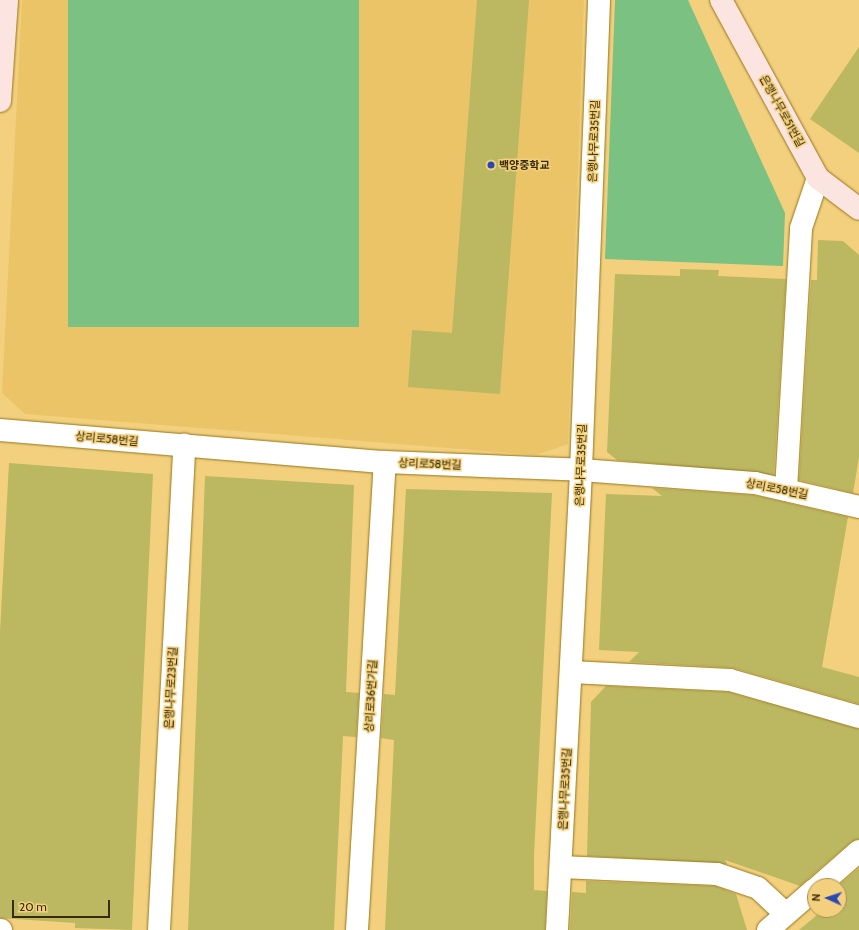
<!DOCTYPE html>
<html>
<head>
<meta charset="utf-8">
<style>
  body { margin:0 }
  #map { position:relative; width:859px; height:930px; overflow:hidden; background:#f3d07d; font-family:Cabin,"Noto Sans KR",sans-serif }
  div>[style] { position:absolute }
  .built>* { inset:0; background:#ebc468 }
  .green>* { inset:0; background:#7bc182; transform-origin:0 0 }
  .building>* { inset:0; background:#bbb861 }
  .roads { filter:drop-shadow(0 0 1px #96751a) drop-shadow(0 0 1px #96751a) }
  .street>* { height:22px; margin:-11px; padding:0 11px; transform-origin:11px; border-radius:11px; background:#fff }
  .secondary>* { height:22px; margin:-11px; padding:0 11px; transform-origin:11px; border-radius:11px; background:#fce4e1 }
  .dots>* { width:11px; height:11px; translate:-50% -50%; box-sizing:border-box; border:2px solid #f3d07d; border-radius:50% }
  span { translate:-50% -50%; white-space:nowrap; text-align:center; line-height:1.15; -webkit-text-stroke:3px #f3d07d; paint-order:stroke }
  .street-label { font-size:11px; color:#382a05 }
  .poi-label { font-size:11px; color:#382a05; font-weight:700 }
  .left { translate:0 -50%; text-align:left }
  .north { position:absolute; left:807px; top:878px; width:40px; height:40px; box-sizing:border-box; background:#f3d07d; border:1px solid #a88e4d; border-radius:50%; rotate:273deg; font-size:11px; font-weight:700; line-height:16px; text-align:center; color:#382a05 }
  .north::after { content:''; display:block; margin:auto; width:14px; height:18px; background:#2948b7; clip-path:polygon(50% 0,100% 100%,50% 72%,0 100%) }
  .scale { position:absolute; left:12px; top:900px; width:98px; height:18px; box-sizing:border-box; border:2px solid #382a05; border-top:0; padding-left:5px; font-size:12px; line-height:14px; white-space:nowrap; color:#382a05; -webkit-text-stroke:3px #f3d07d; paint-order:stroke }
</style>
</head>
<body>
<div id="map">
  <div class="built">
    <div style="clip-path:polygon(22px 0,584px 0,568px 444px,536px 455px,25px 414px,2px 393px)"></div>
  </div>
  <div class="green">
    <div style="left:68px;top:0;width:291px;height:327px"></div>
    <div style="clip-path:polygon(615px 0,688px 0,785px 213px,783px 266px,605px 259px)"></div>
  </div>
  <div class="building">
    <div style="clip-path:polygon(477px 0,529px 0,500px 394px,408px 387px,412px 330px,452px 333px)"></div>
    <div style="clip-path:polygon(859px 47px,859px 153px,810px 119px)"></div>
    <div style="clip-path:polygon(818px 240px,843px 241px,859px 255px,859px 457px,853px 493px,799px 480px,811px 280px,817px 280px)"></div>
    <div style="clip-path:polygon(680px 269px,719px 270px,718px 276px,786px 279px,774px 475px,617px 460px,607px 452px,615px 274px,680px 276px)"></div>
    <div style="clip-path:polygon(9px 463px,153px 474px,132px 930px,75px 928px,75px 923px,0 918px,0 632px)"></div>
    <div style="clip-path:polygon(205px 476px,354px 485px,346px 692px,359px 693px,356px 737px,343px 736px,334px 930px,188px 930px)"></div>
    <div style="clip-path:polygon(652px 488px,753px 495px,848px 517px,822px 667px,859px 677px,859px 704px,733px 668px,629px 662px,639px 652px,599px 650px,606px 494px,662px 496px)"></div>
    <div style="clip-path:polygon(406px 489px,552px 493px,534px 856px,534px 890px,547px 891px,545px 930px,385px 930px,394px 740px,381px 738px,384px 694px,395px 695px)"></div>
    <div style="clip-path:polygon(606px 686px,728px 692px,859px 729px,859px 839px,851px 842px,800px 886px,725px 860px,727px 864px,587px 856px,591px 702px)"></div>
    <div style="clip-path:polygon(859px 868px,859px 930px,799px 930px,823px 910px,839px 910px,838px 886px)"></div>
    <div style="clip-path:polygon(586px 881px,715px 886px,736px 894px,747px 930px,570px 930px,572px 892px,586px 893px)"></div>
  </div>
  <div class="roads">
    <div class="street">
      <div style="left:0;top:430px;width:386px;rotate:4.8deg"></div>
      <div style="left:385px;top:462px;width:196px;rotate:2.3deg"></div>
      <div style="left:581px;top:470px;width:174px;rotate:4.3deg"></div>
      <div style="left:755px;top:483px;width:107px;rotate:13deg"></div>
      <div style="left:786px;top:490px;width:262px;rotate:-86.7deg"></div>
      <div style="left:801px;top:228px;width:53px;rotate:-71.2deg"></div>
      <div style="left:571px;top:672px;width:159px;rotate:2.9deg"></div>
      <div style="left:730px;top:680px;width:134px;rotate:16deg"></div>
      <div style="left:561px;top:867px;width:156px;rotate:2.6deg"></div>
      <div style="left:717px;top:874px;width:43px;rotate:18.9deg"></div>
      <div style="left:758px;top:888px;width:38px;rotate:43deg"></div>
      <div style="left:819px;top:886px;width:53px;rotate:-41.2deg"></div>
      <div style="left:0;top:930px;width:1px"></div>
      <div style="left:159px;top:930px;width:486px;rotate:-87deg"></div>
      <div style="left:357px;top:930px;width:469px;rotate:-86.6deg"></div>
      <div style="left:557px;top:930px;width:461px;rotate:-87deg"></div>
      <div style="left:581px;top:470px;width:470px;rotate:-87.8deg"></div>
      <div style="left:768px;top:930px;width:62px;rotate:-41.1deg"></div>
    </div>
    <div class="secondary">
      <div style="left:721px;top:0;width:203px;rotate:61.4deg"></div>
      <div style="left:818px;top:178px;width:51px;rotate:37.1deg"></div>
      <div style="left:0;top:101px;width:101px;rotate:-86deg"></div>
    </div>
  </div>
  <div class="dots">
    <div style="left:491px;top:165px;background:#2948b7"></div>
  </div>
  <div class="street-label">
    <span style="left:782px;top:111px;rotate:61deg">은행나무로51번길</span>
    <span style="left:594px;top:141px;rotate:-88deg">은행나무로35번길</span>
    <span style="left:107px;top:439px;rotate:5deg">상리로58번길</span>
    <span style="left:430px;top:464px;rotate:2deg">상리로58번길</span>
    <span style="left:581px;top:465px;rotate:-88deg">은행나무로35번길</span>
    <span style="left:777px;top:489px;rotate:11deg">상리로58번길</span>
    <span style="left:171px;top:688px;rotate:-87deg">은행나무로23번길</span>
    <span style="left:371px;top:696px;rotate:-87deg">상리로36번가길</span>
    <span style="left:565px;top:789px;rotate:-87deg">은행나무로35번길</span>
  </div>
  <div class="poi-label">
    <span class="left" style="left:499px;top:165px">백양중학교</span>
  </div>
  <div class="north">N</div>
  <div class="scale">20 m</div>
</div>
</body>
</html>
